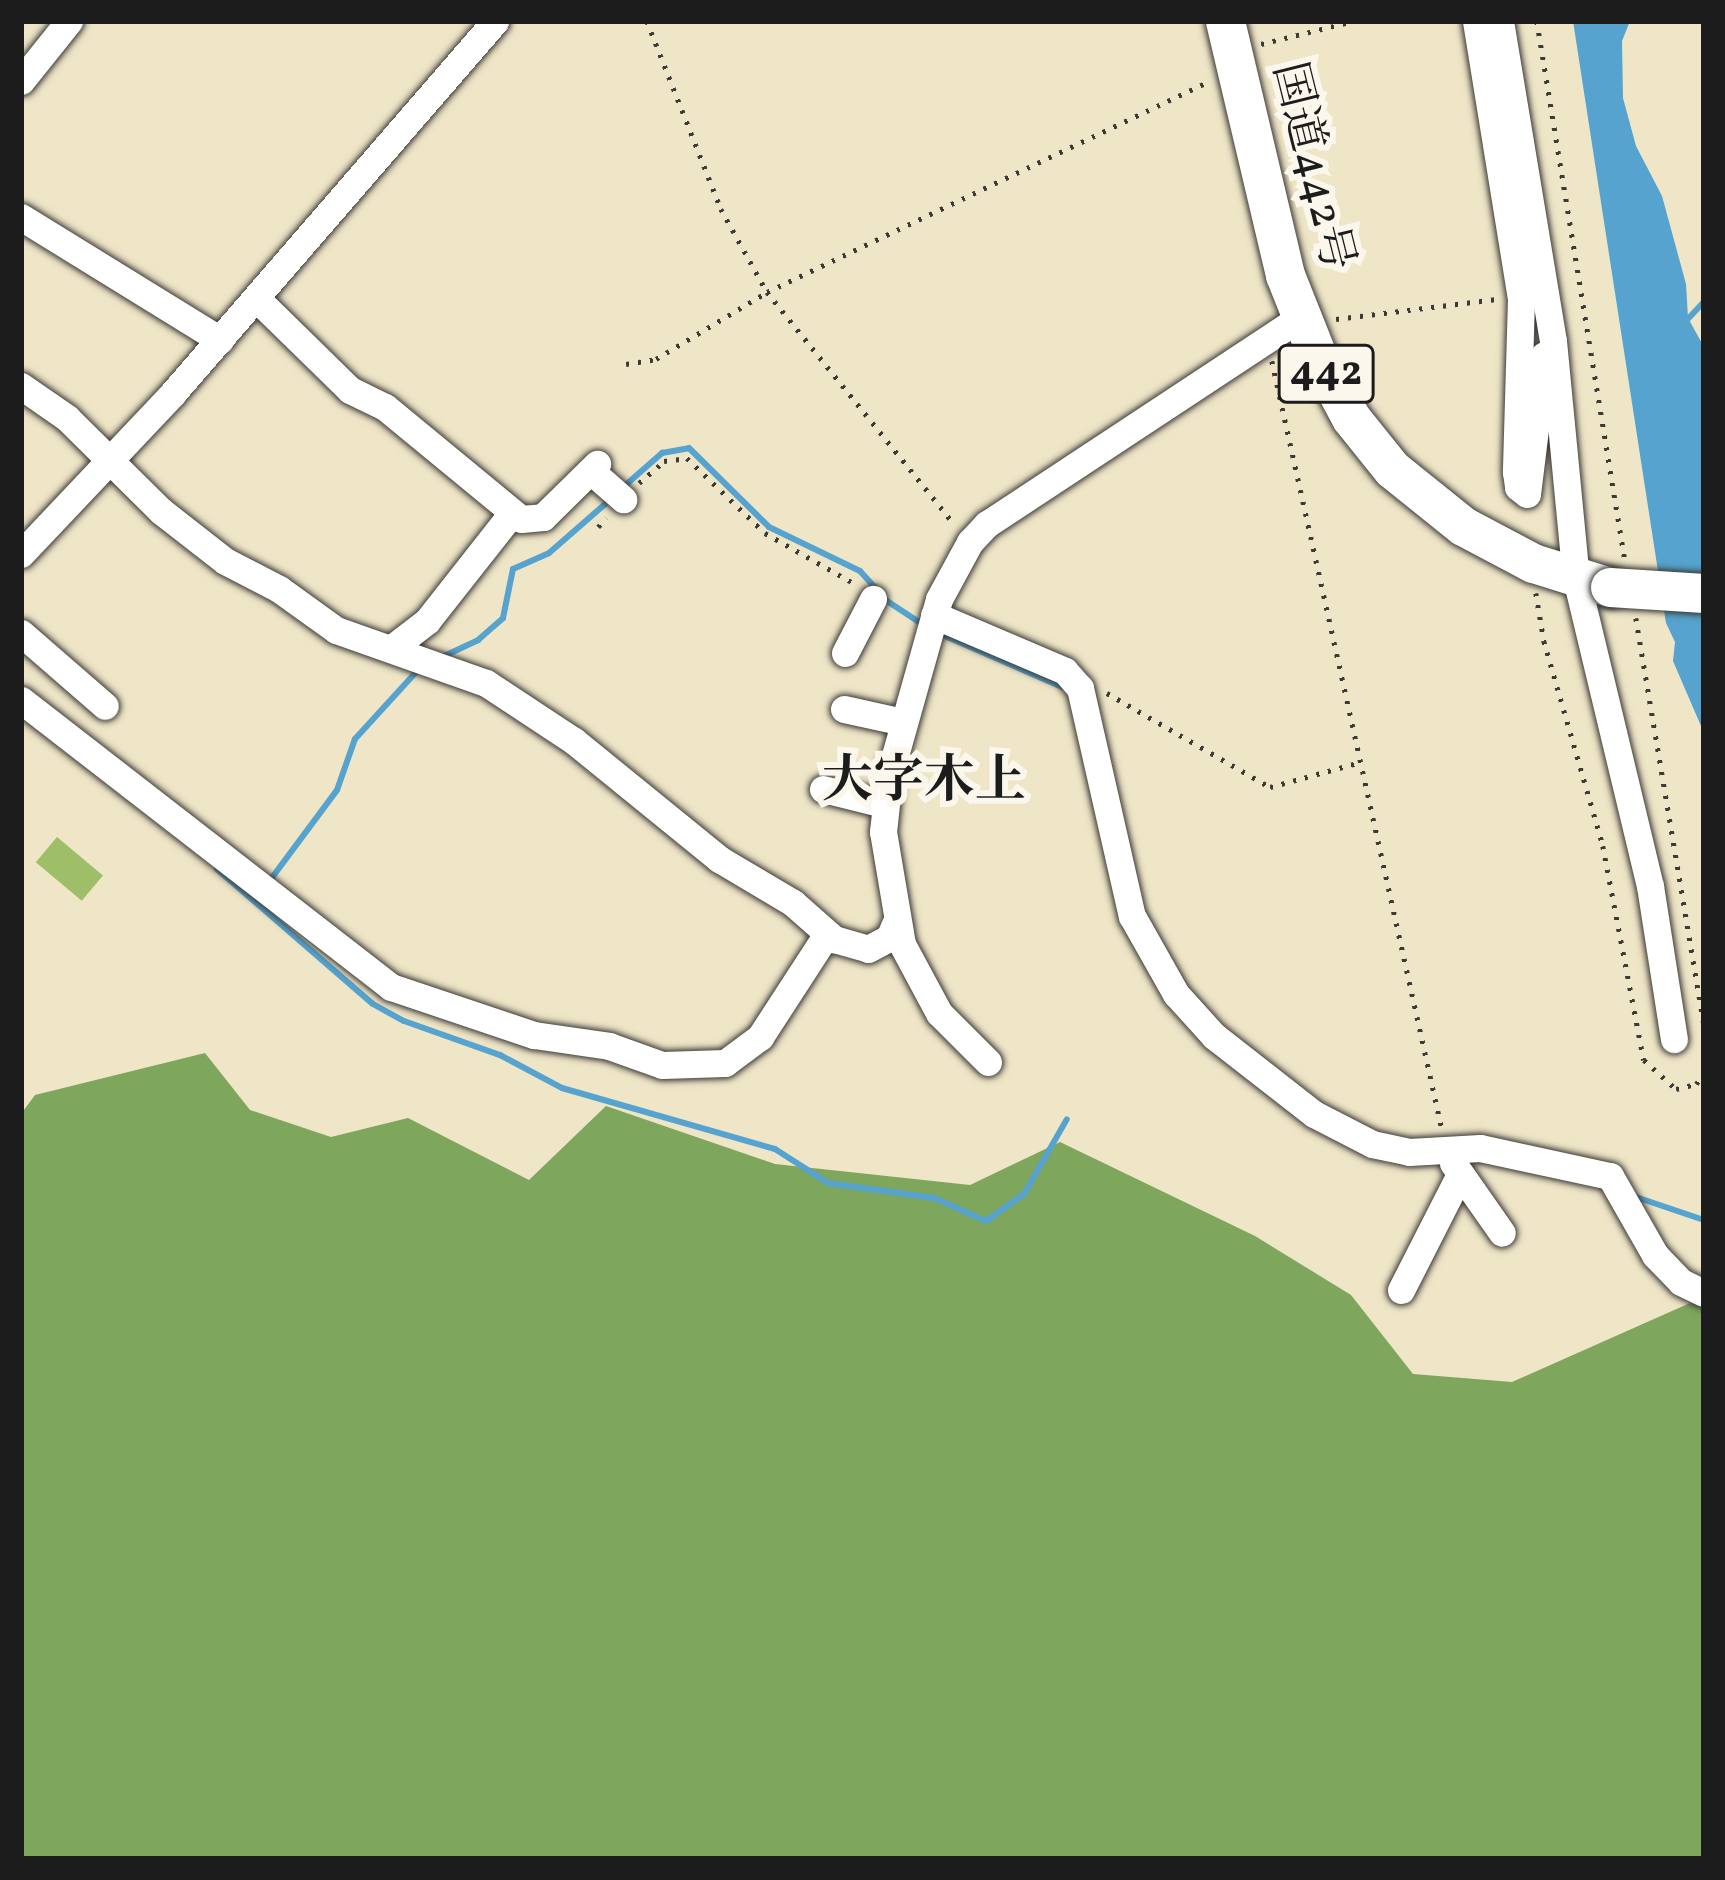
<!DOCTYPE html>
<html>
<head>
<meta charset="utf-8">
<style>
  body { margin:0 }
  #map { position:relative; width:1725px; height:1880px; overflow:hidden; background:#efe5c7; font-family:Vollkorn,"Noto Serif JP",serif }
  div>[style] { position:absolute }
  .green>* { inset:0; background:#9ebf68; transform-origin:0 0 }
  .forest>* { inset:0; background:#7ea65c }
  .water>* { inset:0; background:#55a3ce }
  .stream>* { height:6px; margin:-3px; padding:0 3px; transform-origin:3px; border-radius:3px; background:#55a3ce }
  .path>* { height:4.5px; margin-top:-2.25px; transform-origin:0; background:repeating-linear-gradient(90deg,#3c3a36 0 3px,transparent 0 12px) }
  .roads { filter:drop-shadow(0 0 3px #3c3a36) drop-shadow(0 0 3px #3c3a36) }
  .minor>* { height:27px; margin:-13.5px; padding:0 13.5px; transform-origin:13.5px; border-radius:13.5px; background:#fff }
  .highway>* { height:39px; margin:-19.5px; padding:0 19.5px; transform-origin:19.5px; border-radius:19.5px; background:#fff }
  .bridges { filter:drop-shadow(0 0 3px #3c3a36) drop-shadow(0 0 3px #3c3a36) }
  .highway-bridge>* { height:39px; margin:-19.5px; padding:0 19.5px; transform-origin:19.5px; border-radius:19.5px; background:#fff }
  span { translate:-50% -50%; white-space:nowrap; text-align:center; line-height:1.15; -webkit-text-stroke:12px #fbf7ec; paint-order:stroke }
  .shield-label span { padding:3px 9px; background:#fbf7ec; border:3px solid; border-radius:9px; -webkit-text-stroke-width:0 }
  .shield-label { font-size:42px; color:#1c1c1c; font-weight:700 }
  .street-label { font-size:45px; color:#1c1c1c }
  .quarter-label { font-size:51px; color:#1c1c1c; font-weight:700 }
  .frame { position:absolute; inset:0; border:24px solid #1c1c1c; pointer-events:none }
</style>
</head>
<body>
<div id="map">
  <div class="green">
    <div style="left:57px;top:837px;width:60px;height:33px;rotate:40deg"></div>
  </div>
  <div class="forest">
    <div style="clip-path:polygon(205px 1053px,250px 1110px,331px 1137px,408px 1118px,529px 1180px,606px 1106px,775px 1164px,970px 1185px,1060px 1142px,1255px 1236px,1351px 1295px,1413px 1374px,1512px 1382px,1690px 1303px,1704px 1306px,1704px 1859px,21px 1859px,21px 1114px,35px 1095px)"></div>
  </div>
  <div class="water">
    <div style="clip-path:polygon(1573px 21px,1630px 21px,1622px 41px,1623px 98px,1636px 146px,1662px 196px,1686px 284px,1688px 318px,1704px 347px,1704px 733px,1673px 661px,1675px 642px,1666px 623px)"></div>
  </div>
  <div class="stream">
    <div style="left:1686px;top:321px;width:26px;rotate:-47deg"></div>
    <div style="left:621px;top:489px;width:55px;rotate:-41.3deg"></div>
    <div style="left:662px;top:453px;width:27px;rotate:-10deg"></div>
    <div style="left:689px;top:448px;width:112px;rotate:44.6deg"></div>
    <div style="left:769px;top:527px;width:101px;rotate:25.8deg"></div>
    <div style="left:860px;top:571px;width:40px;rotate:48deg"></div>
    <div style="left:887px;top:601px;width:45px;rotate:33.3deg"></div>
    <div style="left:936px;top:632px;width:137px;rotate:23.6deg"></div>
    <div style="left:444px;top:656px;width:38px;rotate:-25deg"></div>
    <div style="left:478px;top:640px;width:33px;rotate:-41deg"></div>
    <div style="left:503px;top:618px;width:50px;rotate:-78.5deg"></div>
    <div style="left:513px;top:569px;width:39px;rotate:-24deg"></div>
    <div style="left:549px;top:553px;width:84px;rotate:-41.1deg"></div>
    <div style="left:217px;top:869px;width:206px;rotate:40.9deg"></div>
    <div style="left:373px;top:1004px;width:35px;rotate:29deg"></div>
    <div style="left:404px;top:1021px;width:102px;rotate:19.5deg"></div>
    <div style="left:500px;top:1055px;width:70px;rotate:28deg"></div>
    <div style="left:562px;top:1088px;width:222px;rotate:16deg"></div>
    <div style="left:775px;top:1149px;width:63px;rotate:32.7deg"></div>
    <div style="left:828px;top:1183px;width:107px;rotate:8.1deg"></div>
    <div style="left:934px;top:1198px;width:57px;rotate:23.9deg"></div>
    <div style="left:986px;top:1221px;width:47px;rotate:-35.4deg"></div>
    <div style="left:1024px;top:1194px;width:86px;rotate:-60.2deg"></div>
    <div style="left:268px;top:883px;width:116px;rotate:-53.4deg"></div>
    <div style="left:337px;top:790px;width:54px;rotate:-70.6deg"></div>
    <div style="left:355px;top:739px;width:92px;rotate:-47.6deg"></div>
    <div style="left:1630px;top:1195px;width:78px;rotate:18.7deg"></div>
  </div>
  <div class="path">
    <div style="left:647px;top:21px;width:202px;rotate:68.5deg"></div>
    <div style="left:721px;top:209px;width:95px;rotate:61deg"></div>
    <div style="left:767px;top:292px;width:298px;rotate:51.1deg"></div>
    <div style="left:1537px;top:21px;width:546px;rotate:80.73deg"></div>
    <div style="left:1261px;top:44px;width:96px;rotate:-13.9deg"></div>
    <div style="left:1336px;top:319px;width:162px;rotate:-7.1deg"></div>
    <div style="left:1272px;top:361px;width:787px;rotate:77.52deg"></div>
    <div style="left:626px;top:364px;width:30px;rotate:-9deg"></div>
    <div style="left:656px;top:359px;width:130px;rotate:-31.1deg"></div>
    <div style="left:767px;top:292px;width:488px;rotate:-25.5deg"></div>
    <div style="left:639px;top:483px;width:33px;rotate:-41deg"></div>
    <div style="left:664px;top:461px;width:23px;rotate:-7deg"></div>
    <div style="left:687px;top:458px;width:108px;rotate:43.9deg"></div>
    <div style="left:765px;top:533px;width:103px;rotate:29.5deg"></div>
    <div style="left:598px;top:527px;width:12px;rotate:-48deg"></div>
    <div style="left:1536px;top:593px;width:49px;rotate:80.5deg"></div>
    <div style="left:1544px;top:641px;width:213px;rotate:73.9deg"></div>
    <div style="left:1603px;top:846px;width:218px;rotate:79.2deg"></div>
    <div style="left:1644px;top:1060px;width:43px;rotate:42.2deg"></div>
    <div style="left:1676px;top:1089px;width:21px;rotate:-14deg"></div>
    <div style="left:1696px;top:1084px;width:13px;rotate:-51deg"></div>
    <div style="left:1636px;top:618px;width:412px;rotate:80.5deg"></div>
    <div style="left:1107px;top:693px;width:188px;rotate:30deg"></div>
    <div style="left:1270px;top:787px;width:94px;rotate:-15.4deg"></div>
  </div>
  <div class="roads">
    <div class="minor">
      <div style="left:1476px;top:21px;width:282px;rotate:80.8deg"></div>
      <div style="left:1521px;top:299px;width:173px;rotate:91.7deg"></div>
      <div style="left:1516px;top:472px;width:15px;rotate:82deg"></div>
      <div style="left:1518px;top:487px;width:11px;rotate:38deg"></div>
      <div style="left:1527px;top:494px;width:140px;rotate:-83deg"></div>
      <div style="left:1500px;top:21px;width:324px;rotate:80.6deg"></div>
      <div style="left:1553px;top:341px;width:238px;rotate:84.5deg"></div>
      <div style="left:1576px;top:578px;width:317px;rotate:76.5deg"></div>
      <div style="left:1650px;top:886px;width:155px;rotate:81.1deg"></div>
      <div style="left:21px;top:81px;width:77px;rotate:-51.3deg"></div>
      <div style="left:21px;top:217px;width:234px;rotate:31.7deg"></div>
      <div style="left:257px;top:299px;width:130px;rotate:44.4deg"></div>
      <div style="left:350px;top:390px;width:39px;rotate:26deg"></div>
      <div style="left:385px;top:407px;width:176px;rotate:39.5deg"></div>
      <div style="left:521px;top:519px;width:22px;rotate:-5deg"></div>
      <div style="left:543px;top:517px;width:76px;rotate:-44.5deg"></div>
      <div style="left:21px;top:386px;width:56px;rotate:34.8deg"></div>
      <div style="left:67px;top:418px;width:132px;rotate:44.7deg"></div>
      <div style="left:161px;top:511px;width:81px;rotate:38deg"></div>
      <div style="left:225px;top:561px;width:61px;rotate:27.4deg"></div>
      <div style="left:279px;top:589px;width:70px;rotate:35.7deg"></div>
      <div style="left:336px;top:630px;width:159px;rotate:19.5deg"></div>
      <div style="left:486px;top:683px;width:105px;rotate:33.4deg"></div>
      <div style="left:574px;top:741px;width:187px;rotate:39.1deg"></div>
      <div style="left:719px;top:859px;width:86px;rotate:30.7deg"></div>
      <div style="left:793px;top:903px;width:55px;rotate:41.3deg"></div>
      <div style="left:834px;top:939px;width:35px;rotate:16deg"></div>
      <div style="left:868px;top:949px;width:24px;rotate:-28deg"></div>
      <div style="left:889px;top:938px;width:15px;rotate:-67deg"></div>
      <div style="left:591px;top:471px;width:43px;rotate:41.2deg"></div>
      <div style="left:21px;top:554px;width:221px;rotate:-46.6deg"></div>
      <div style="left:173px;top:393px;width:492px;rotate:-49.1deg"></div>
      <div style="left:934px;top:615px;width:142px;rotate:23.1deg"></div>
      <div style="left:1065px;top:671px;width:23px;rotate:49deg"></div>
      <div style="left:1080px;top:688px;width:234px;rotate:77.2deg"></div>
      <div style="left:1132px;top:916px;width:90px;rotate:60.6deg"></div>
      <div style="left:1176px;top:994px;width:57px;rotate:47.9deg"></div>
      <div style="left:1214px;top:1036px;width:127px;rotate:38deg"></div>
      <div style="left:1314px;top:1114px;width:65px;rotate:27.3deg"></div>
      <div style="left:1372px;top:1144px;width:38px;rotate:12deg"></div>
      <div style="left:1409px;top:1152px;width:71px;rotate:-3.2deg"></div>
      <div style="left:1480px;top:1148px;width:133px;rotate:12.2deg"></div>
      <div style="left:1610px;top:1176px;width:91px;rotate:60.3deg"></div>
      <div style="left:1655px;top:1255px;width:37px;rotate:46deg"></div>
      <div style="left:1681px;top:1282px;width:25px;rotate:26deg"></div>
      <div style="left:21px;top:633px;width:111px;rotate:41deg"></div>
      <div style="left:392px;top:648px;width:44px;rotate:-37.6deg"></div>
      <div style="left:427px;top:621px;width:137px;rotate:-51.8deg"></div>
      <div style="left:845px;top:653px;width:61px;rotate:-62.6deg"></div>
      <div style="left:21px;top:700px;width:468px;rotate:37.8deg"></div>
      <div style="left:391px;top:987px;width:151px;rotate:18.6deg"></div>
      <div style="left:534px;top:1035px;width:76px;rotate:8.3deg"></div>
      <div style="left:609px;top:1046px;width:56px;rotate:19.7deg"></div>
      <div style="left:662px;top:1065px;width:63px;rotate:-1.8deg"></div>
      <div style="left:725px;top:1063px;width:44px;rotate:-36.6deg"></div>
      <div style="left:760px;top:1037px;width:123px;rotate:-57deg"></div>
      <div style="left:844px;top:709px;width:60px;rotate:12.4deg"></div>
      <div style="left:823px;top:789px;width:62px;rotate:14deg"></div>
      <div style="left:988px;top:1062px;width:69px;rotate:-135deg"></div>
      <div style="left:939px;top:1013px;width:78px;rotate:-118.2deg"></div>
      <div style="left:902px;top:944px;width:114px;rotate:-99.6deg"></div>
      <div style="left:883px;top:832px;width:55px;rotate:-83.8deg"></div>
      <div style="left:889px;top:777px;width:185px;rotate:-74.3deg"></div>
      <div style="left:939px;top:599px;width:65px;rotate:-61.5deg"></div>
      <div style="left:970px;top:542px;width:25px;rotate:-47deg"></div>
      <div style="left:987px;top:524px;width:375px;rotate:-33.4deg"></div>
      <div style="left:1453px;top:1163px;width:85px;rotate:55deg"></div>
      <div style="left:1401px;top:1290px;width:128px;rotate:-63deg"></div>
    </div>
    <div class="highway">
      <div style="left:1225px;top:21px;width:261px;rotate:76.7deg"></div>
      <div style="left:1285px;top:275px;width:84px;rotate:68.3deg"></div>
      <div style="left:1316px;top:353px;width:74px;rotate:61.7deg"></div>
      <div style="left:1351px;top:418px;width:65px;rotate:51.2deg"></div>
      <div style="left:1392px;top:469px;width:91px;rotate:38.8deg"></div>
      <div style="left:1463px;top:526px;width:79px;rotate:27.9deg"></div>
      <div style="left:1533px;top:563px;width:81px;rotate:17.3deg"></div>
    </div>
  </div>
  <div class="bridges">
    <div class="highway-bridge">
      <div style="left:1610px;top:587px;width:94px;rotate:3.7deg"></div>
    </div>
  </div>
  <div class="shield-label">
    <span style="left:1326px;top:374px">442</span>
  </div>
  <div class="street-label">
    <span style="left:1311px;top:167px;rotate:76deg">国道442号</span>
  </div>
  <div class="quarter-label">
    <span style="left:924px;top:783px">大字木上</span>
  </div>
  <div class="frame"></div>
</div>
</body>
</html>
